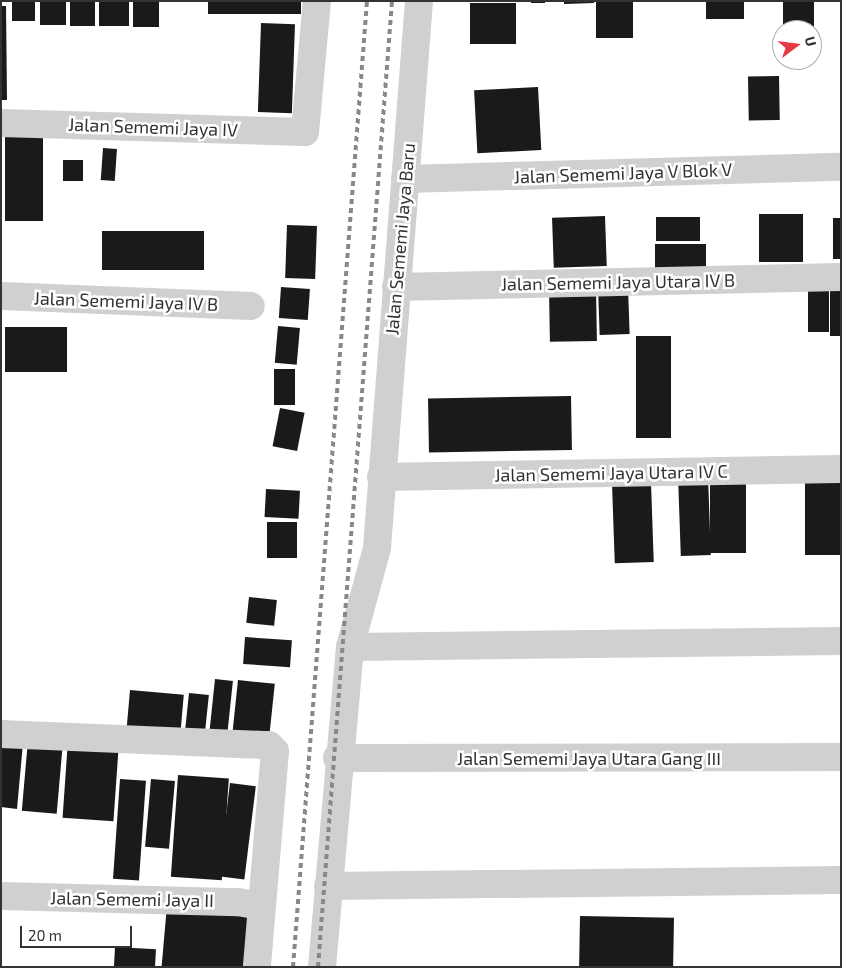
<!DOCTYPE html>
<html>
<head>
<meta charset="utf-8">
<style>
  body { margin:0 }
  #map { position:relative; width:842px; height:968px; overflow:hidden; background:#fff; font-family:"Exo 2",sans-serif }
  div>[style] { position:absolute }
  .building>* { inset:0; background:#1a1a1a; transform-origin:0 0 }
  .street>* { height:28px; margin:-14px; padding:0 14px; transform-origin:14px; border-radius:14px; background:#d0d0d0 }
  .rail>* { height:4px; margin-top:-2px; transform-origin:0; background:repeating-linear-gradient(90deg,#888 0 5px,transparent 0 9px) }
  span { translate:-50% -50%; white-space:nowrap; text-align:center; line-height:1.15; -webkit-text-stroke:5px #fff; paint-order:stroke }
  .street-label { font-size:18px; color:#333 }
  .frame { position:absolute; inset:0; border:2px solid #333; pointer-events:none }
  .north { position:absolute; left:772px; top:20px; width:50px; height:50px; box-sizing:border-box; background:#fff; border:1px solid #adadad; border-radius:50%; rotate:75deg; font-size:14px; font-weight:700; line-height:20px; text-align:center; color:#333 }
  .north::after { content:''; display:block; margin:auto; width:18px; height:22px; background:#e63946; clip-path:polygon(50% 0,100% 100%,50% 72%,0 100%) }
  .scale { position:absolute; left:20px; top:926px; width:112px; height:22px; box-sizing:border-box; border:2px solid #333; border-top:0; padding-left:6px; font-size:15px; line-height:18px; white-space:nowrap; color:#333; -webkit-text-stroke:4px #fff; paint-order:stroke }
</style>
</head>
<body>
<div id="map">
  <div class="building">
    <div style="left:12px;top:1px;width:23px;height:20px"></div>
    <div style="left:40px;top:1px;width:26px;height:24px"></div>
    <div style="left:70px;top:1px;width:25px;height:25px"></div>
    <div style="left:99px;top:1px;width:30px;height:25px"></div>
    <div style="left:133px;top:1px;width:26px;height:26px"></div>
    <div style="left:208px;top:1px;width:93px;height:13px"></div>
    <div style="left:531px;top:1px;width:14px;height:2px"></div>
    <div style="clip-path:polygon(564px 1px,594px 1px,594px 3px,564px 4px)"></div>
    <div style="left:596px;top:1px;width:37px;height:37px"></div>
    <div style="left:706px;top:1px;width:38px;height:18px"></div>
    <div style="left:783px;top:1px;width:31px;height:28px"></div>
    <div style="left:516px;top:3px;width:41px;height:46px;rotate:90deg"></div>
    <div style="clip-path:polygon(1px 6px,6px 6px,7px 100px,1px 100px)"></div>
    <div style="left:261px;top:23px;width:34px;height:89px;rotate:2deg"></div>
    <div style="left:779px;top:76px;width:44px;height:31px;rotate:89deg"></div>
    <div style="left:538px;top:87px;width:63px;height:64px;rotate:87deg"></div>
    <div style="left:5px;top:133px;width:38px;height:88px"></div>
    <div style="left:103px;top:148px;width:14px;height:32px;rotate:4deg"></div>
    <div style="left:63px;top:160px;width:20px;height:21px"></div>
    <div style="left:759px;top:214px;width:44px;height:48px"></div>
    <div style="left:605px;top:216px;width:50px;height:53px;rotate:88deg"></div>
    <div style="left:656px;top:217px;width:44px;height:24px"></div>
    <div style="left:833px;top:218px;width:8px;height:41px"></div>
    <div style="left:287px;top:225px;width:30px;height:53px;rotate:2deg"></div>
    <div style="left:204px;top:231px;width:39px;height:102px;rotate:90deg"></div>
    <div style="left:706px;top:244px;width:27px;height:51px;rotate:90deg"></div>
    <div style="left:281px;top:287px;width:29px;height:31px;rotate:4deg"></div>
    <div style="left:628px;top:287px;width:47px;height:30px;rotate:88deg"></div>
    <div style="left:808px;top:287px;width:21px;height:45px"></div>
    <div style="left:841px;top:288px;width:48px;height:11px;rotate:90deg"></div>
    <div style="left:596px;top:289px;width:52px;height:47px;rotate:89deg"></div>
    <div style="left:278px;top:326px;width:22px;height:37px;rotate:5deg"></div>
    <div style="left:5px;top:327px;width:62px;height:45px"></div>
    <div style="left:636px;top:336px;width:35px;height:102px"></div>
    <div style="left:274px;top:369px;width:21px;height:36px"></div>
    <div style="left:571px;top:396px;width:54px;height:143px;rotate:89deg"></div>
    <div style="left:280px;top:408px;width:25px;height:39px;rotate:11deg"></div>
    <div style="left:708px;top:475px;width:80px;height:30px;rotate:88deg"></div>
    <div style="left:710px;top:477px;width:36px;height:76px"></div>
    <div style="left:841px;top:480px;width:75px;height:36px;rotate:90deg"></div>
    <div style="left:651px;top:483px;width:79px;height:39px;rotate:88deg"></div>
    <div style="left:266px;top:489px;width:34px;height:28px;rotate:3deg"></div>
    <div style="left:267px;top:522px;width:30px;height:36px"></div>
    <div style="left:249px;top:597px;width:28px;height:26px;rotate:6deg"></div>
    <div style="left:245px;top:637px;width:47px;height:27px;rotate:4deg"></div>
    <div style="left:215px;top:679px;width:18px;height:51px;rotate:6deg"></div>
    <div style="left:238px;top:680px;width:37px;height:53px;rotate:6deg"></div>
    <div style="left:130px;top:690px;width:54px;height:44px;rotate:5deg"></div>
    <div style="left:189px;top:693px;width:20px;height:43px;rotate:6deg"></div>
    <div style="left:28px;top:740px;width:35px;height:71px;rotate:5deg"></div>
    <div style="left:68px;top:740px;width:51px;height:78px;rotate:4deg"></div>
    <div style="clip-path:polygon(1px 742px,23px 743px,17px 809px,1px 807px)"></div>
    <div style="left:178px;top:775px;width:51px;height:102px;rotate:4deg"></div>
    <div style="left:120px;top:779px;width:26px;height:100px;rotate:4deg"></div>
    <div style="left:151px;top:779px;width:24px;height:68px;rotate:5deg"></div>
    <div style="left:230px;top:783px;width:26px;height:94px;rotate:7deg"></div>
    <div style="left:167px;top:905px;width:85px;height:62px;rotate:5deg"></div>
    <div style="left:580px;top:916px;width:94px;height:51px;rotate:1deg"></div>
    <div style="left:115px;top:947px;width:41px;height:20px;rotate:3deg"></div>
  </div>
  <div class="street">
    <div style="left:1px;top:123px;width:304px;rotate:1.7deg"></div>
    <div style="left:305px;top:132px;width:132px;rotate:-84.8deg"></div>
    <div style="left:405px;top:179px;width:436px;rotate:-1.6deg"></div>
    <div style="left:396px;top:287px;width:445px;rotate:-1.3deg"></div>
    <div style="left:1px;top:296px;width:250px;rotate:2.3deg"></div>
    <div style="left:381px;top:477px;width:460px;rotate:-1deg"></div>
    <div style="left:350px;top:647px;width:491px;rotate:-0.7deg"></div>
    <div style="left:1px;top:734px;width:268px;rotate:2.4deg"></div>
    <div style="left:269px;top:745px;width:8px;rotate:45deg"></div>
    <div style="left:275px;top:751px;width:217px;rotate:94.8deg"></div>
    <div style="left:337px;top:758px;width:504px;rotate:-0.11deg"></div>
    <div style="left:328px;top:886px;width:513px;rotate:-0.67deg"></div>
    <div style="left:1px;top:896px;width:237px;rotate:1.5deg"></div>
    <div style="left:238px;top:902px;width:23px;rotate:10deg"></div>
    <div style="left:322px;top:967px;width:321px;rotate:-85deg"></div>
    <div style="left:350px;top:647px;width:103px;rotate:-74.7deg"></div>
    <div style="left:377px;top:548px;width:549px;rotate:-85.61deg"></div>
  </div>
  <div class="rail">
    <div style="left:293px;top:967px;width:969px;rotate:-85.62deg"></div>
    <div style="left:318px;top:967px;width:969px;rotate:-85.62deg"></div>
  </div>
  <div class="street-label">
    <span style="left:153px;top:127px;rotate:2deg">Jalan Sememi Jaya IV</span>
    <span style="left:623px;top:173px;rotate:-2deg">Jalan Sememi Jaya V Blok V</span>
    <span style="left:400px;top:239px;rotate:-85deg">Jalan Sememi Jaya Baru</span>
    <span style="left:618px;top:282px;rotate:-1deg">Jalan Sememi Jaya Utara IV B</span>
    <span style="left:126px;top:301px;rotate:2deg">Jalan Sememi Jaya IV B</span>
    <span style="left:611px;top:473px;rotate:-1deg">Jalan Sememi Jaya Utara IV C</span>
    <span style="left:589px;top:758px">Jalan Sememi Jaya Utara Gang III</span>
    <span style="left:132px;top:899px;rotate:1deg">Jalan Sememi Jaya II</span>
  </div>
  <div class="frame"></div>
  <div class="north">U</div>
  <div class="scale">20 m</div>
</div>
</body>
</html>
